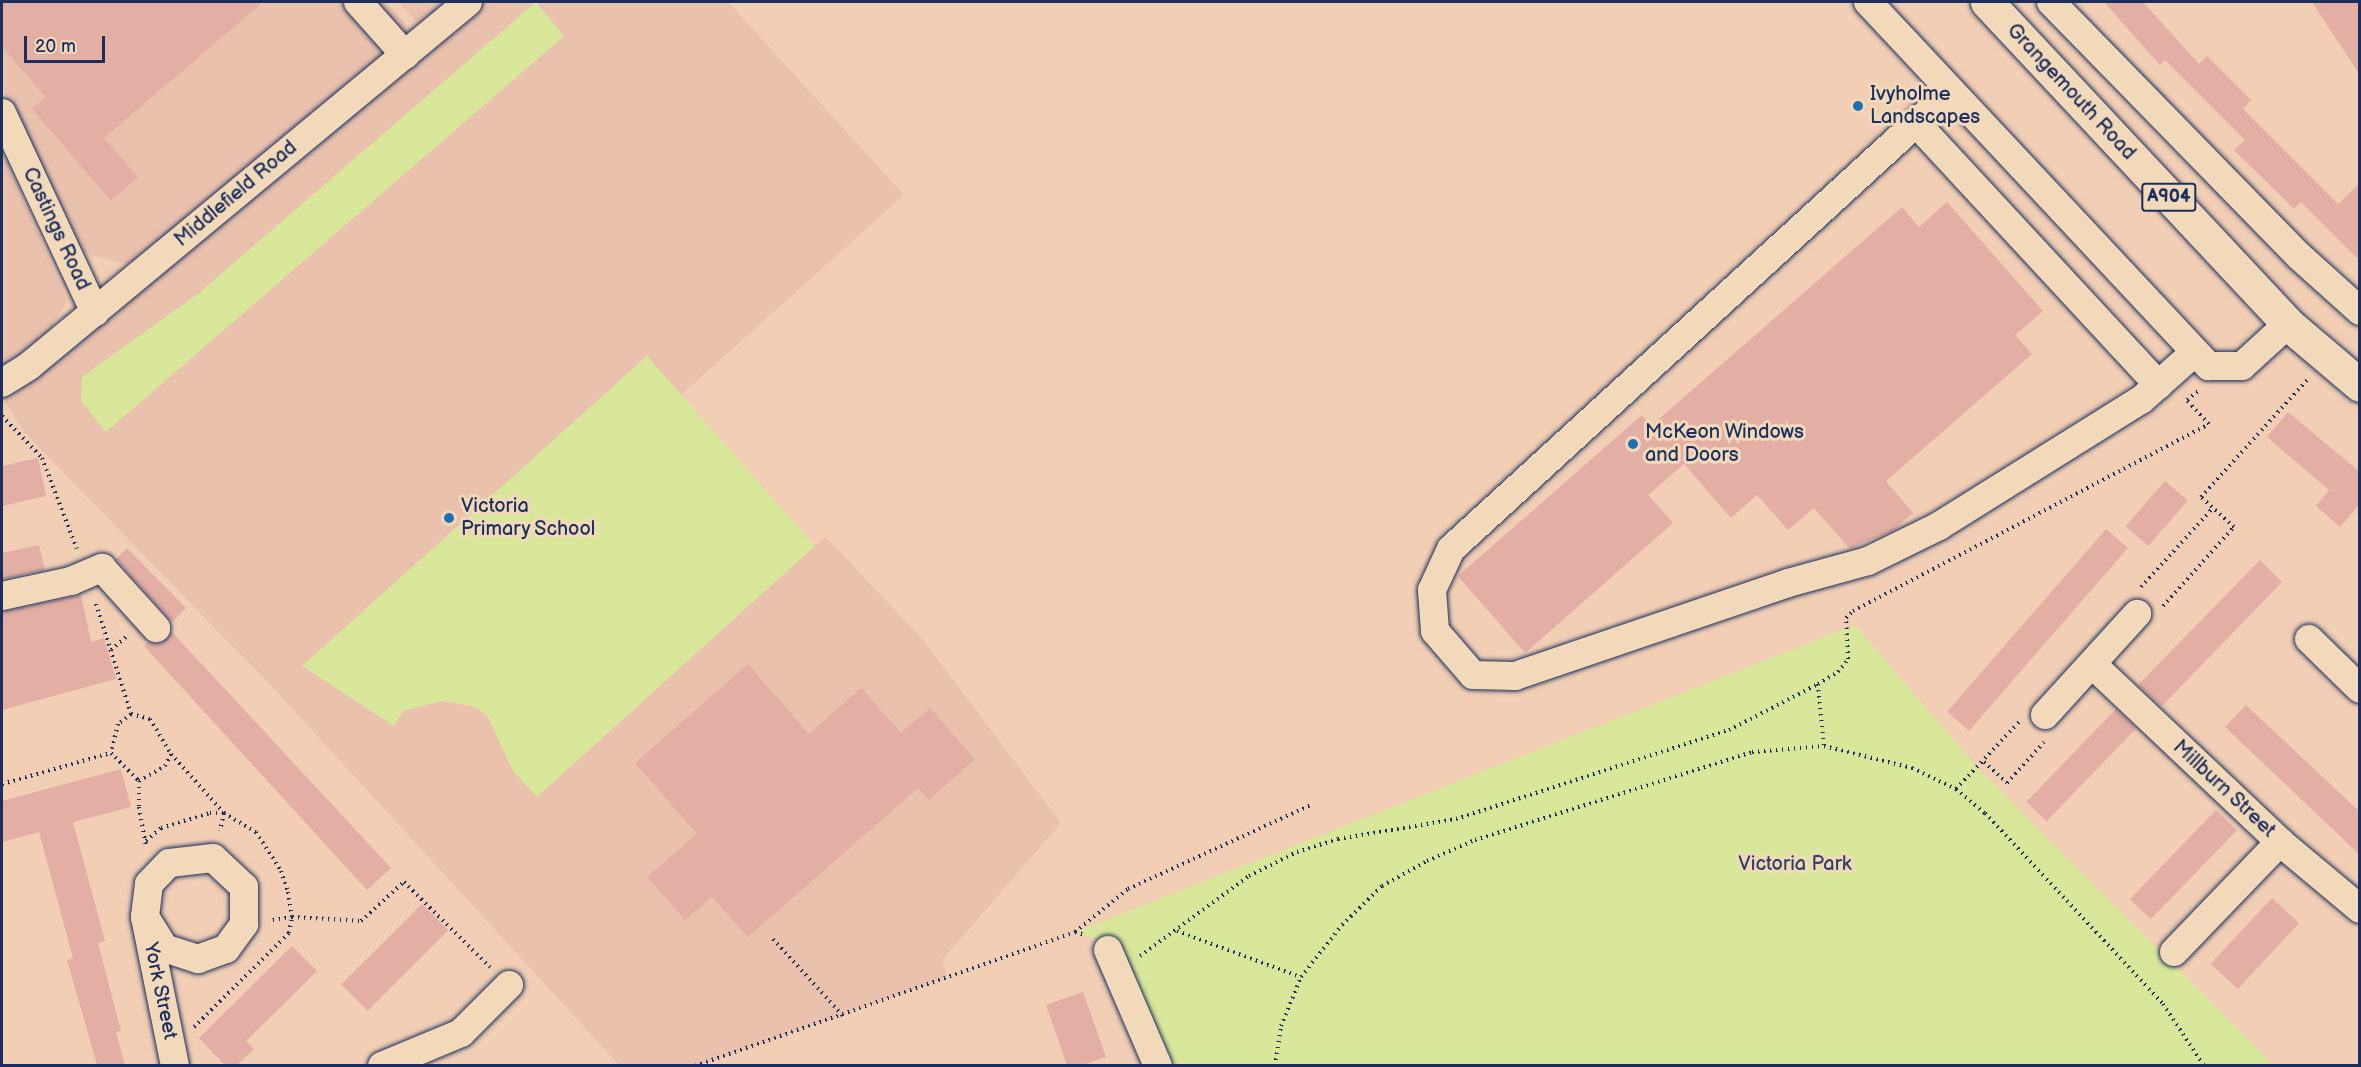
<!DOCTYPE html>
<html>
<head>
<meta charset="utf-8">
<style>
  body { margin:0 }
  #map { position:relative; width:2361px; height:1067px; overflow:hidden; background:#f1ceb4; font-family:"Balsamiq Sans",sans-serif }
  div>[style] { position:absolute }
  .built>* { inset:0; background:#e9c1ad }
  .green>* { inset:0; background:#d9e79a }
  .building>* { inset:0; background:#e3aea4; transform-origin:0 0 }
  .path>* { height:4px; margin-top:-2px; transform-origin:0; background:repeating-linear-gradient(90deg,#1b2f5e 0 1.5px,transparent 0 6px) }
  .roads { filter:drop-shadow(0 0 2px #1b2f5e) drop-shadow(0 0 2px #1b2f5e) }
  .minor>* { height:28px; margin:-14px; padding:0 14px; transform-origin:14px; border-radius:14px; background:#f2d9b9 }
  .major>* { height:33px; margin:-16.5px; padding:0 16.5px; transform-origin:16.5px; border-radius:16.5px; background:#f2d9b9 }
  .dots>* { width:16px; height:16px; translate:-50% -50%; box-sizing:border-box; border:3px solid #f2d9b9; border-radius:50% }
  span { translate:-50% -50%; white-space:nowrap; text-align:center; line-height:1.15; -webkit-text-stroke:6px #f2d9b9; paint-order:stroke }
  .shield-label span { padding:2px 4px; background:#f2d9b9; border:2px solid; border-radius:4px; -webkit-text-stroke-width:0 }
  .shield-label { font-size:18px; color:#1b2f5e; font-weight:700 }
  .street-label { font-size:20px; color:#1b2f5e }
  .poi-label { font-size:20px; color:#1b2f5e }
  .left { translate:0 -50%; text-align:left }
  .park-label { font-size:20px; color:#2e4164 }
  .frame { position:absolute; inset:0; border:3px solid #1b2f5e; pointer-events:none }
  .scale { position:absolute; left:24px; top:36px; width:81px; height:27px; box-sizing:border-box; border:3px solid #1b2f5e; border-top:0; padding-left:8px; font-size:18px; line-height:21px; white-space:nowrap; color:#1b2f5e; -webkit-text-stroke:4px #f2d9b9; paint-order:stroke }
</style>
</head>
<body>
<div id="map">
  <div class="built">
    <div style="clip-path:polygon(2px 2px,386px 2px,421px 41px,468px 2px,728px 2px,904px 195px,681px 395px,815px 546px,826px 537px,923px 640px,1061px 823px,942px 960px,948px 977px,717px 1059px,695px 1065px,619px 1065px,277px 692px,24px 432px,2px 397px,2px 150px,67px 300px,31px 364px,131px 265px,83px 253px,2px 89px)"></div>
    <div style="clip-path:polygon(399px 2px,446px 2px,419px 25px)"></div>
  </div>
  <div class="green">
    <div style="clip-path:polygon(536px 2px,564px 36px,106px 432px,81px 401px,82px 377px,199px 293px)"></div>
    <div style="clip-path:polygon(647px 356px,815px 546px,537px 797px,513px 771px,488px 717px,476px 707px,442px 701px,403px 711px,394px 726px,302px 666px)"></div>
    <div style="clip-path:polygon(1855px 625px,1978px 768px,2273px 1065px,1158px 1065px,1108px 950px,1094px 938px,1075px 932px)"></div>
  </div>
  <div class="building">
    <div style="clip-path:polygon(2px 2px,263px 2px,104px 138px,138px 177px,111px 201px,32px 109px,45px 97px,2px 46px)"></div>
    <div style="clip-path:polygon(2104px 2px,2143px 2px,2199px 64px,2207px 56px,2251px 100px,2243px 109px,2338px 204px,2360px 183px,2360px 261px,2301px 202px,2294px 209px,2234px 150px,2245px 140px,2165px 60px,2160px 65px)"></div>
    <div style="clip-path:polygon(2312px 2px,2360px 2px,2360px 75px)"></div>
    <div style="clip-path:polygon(1947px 202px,2043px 311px,2015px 335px,2032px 354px,1886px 481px,1913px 513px,1894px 530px,1850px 549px,1814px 508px,1788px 530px,1757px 495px,1731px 518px,1684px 464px,1648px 495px,1673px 523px,1525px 653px,1458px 576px,1642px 415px,1651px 426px,1902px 207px,1919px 227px)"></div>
    <div style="clip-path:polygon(2288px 412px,2360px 472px,2360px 504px,2340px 527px,2316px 506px,2329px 490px,2267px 437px)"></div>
    <div style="clip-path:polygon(38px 458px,46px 496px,2px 506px,2px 466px)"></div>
    <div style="left:2165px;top:481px;width:30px;height:60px;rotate:41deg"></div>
    <div style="left:2106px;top:529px;width:29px;height:242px;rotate:41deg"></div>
    <div style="clip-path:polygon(39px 545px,45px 570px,2px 579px,2px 553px)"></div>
    <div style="clip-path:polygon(127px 548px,186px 608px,172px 622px,116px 559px)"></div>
    <div style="clip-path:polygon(2260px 560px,2282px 582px,2162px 706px,2159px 704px,2138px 685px)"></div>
    <div style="clip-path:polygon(81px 595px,91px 642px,104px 638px,116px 679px,2px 710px,2px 612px)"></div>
    <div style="clip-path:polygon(172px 632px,391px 868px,367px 890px,144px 646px,148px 642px,160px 644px)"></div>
    <div style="clip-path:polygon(748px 664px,809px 734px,861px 688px,901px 733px,930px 708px,975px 759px,929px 800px,918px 788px,748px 937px,712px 897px,685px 920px,647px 877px,697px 834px,635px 763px)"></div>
    <div style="clip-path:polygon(2246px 705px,2360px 812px,2360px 855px,2225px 727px)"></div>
    <div style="left:2116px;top:709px;width:28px;height:129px;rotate:44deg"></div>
    <div style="clip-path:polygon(121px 769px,131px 807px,73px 822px,105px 941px,98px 943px,121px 1031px,116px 1032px,125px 1065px,97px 1065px,67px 960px,73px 958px,39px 832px,2px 842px,2px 801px)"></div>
    <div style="left:2216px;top:810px;width:29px;height:124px;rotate:44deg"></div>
    <div style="left:2272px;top:898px;width:37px;height:90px;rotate:43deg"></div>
    <div style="left:422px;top:904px;width:37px;height:114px;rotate:45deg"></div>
    <div style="clip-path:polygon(292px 946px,317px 971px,246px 1041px,254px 1049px,237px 1065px,225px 1065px,199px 1038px)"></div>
    <div style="clip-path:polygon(1083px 992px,1106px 1057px,1082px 1065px,1067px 1065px,1046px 1005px)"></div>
  </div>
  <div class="path">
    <div style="left:2px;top:416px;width:58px;rotate:46.4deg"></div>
    <div style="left:42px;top:458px;width:97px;rotate:69deg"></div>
    <div style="left:2141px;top:587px;width:107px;rotate:-47.7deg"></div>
    <div style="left:96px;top:604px;width:115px;rotate:72.3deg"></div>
    <div style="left:131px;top:714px;width:16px;rotate:142deg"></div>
    <div style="left:118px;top:724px;width:30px;rotate:104deg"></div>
    <div style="left:111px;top:753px;width:40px;rotate:45deg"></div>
    <div style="left:139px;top:781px;width:26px;rotate:90deg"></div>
    <div style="left:139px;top:807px;width:41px;rotate:80.1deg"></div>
    <div style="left:2163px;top:606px;width:106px;rotate:-48.1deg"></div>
    <div style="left:2234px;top:527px;width:45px;rotate:-137.7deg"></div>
    <div style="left:2201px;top:497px;width:161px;rotate:-47.8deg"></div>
    <div style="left:111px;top:650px;width:20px;rotate:-41deg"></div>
    <div style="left:1818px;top:684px;width:62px;rotate:84.5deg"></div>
    <div style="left:131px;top:714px;width:20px;rotate:15deg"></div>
    <div style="left:150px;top:719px;width:41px;rotate:59deg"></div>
    <div style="left:171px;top:754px;width:79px;rotate:48.1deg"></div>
    <div style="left:224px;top:813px;width:18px;rotate:103deg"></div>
    <div style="left:1984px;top:762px;width:31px;rotate:42deg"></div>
    <div style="left:2007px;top:783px;width:55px;rotate:-47.9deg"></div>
    <div style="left:139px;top:781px;width:30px;rotate:-30deg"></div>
    <div style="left:165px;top:766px;width:13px;rotate:-63deg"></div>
    <div style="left:2px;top:784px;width:113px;rotate:-15.9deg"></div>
    <div style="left:1956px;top:789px;width:92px;rotate:-46.8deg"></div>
    <div style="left:146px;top:841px;width:20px;rotate:-41deg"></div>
    <div style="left:161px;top:828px;width:51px;rotate:-17deg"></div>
    <div style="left:210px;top:813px;width:14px"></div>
    <div style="left:224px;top:813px;width:37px;rotate:31deg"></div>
    <div style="left:256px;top:832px;width:46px;rotate:57.3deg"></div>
    <div style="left:281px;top:871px;width:22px;rotate:72deg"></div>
    <div style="left:288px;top:892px;width:25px;rotate:81deg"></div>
    <div style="left:292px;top:917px;width:20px;rotate:171deg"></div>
    <div style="left:1177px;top:931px;width:132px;rotate:20.4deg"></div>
    <div style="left:1075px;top:932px;width:68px;rotate:-39.1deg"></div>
    <div style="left:1128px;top:889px;width:201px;rotate:-24.7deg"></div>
    <div style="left:773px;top:939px;width:104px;rotate:47.7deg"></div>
    <div style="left:1140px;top:956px;width:135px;rotate:-36.3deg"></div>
    <div style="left:1249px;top:876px;width:54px;rotate:-26.6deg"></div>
    <div style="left:1297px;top:852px;width:43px;rotate:-17.6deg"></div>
    <div style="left:1338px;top:839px;width:120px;rotate:-9.6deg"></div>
    <div style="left:1456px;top:819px;width:287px;rotate:-18.1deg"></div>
    <div style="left:1729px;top:730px;width:100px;rotate:-27.3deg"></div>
    <div style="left:1818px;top:684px;width:23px;rotate:-31deg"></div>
    <div style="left:1838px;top:672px;width:16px;rotate:-52deg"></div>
    <div style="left:1848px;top:659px;width:41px;rotate:-92.8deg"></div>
    <div style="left:1846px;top:618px;width:10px;rotate:-45deg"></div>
    <div style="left:1853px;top:611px;width:402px;rotate:-27.7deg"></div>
    <div style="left:2209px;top:424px;width:33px;rotate:-133deg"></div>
    <div style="left:2187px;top:400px;width:14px;rotate:-39deg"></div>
    <div style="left:194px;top:1027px;width:134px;rotate:-44.7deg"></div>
    <div style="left:289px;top:933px;width:16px;rotate:-79deg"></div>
    <div style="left:292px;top:917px;width:69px;rotate:3.3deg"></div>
    <div style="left:361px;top:921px;width:58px;rotate:-42.2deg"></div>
    <div style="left:404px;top:882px;width:121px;rotate:44.7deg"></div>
    <div style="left:695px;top:1066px;width:403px;rotate:-19.4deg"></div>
    <div style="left:1075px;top:932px;width:10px;rotate:17deg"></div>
    <div style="left:1275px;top:1066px;width:40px;rotate:-81.5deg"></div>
    <div style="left:1281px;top:1026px;width:53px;rotate:-67.8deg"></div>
    <div style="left:1301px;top:977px;width:66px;rotate:-51.7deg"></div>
    <div style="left:1342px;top:925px;width:56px;rotate:-44.3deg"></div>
    <div style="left:1382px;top:886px;width:51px;rotate:-29.1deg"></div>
    <div style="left:1427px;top:861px;width:52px;rotate:-23.6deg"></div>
    <div style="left:1475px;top:840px;width:291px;rotate:-17.6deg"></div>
    <div style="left:1752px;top:752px;width:72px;rotate:-4.8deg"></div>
    <div style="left:1824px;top:746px;width:91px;rotate:14deg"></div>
    <div style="left:1912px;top:768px;width:49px;rotate:25.5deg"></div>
    <div style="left:1956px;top:789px;width:38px;rotate:40deg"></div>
    <div style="left:1985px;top:813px;width:261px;rotate:47deg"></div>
    <div style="left:2163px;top:1004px;width:74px;rotate:56.5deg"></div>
  </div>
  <div class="roads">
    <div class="minor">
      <div style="left:358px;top:2px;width:71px;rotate:48.4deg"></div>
      <div style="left:1868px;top:2px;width:499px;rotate:46.9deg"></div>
      <div style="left:2209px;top:366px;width:33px"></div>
      <div style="left:2242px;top:366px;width:62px;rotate:-42.4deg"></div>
      <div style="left:2051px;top:2px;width:355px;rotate:45.7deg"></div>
      <div style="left:2299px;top:256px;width:82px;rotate:42deg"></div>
      <div style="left:1951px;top:91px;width:678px;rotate:137.51deg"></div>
      <div style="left:1451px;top:549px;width:45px;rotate:114.9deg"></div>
      <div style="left:1432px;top:590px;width:41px;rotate:85.8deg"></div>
      <div style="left:1435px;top:631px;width:58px;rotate:49.2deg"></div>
      <div style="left:1473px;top:675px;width:42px;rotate:1.4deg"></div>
      <div style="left:1515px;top:676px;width:288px;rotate:-18.8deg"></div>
      <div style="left:1788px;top:583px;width:83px;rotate:-15.4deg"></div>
      <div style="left:1868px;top:561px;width:79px;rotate:-26.2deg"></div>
      <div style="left:1939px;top:526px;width:238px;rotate:-32deg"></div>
      <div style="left:2141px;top:400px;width:72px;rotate:-41.6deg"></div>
      <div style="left:2px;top:113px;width:220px;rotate:65deg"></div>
      <div style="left:1916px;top:123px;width:357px;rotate:47.2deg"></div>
      <div style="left:2px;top:383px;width:32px;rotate:-32deg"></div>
      <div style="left:29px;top:366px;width:570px;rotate:-39.66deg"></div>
      <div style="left:2px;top:596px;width:71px;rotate:-12.3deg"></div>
      <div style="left:71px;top:581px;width:34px;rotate:-23deg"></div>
      <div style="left:102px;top:568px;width:81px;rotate:48deg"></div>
      <div style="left:2309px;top:639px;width:71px;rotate:44.4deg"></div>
      <div style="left:2092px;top:664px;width:259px;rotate:43.4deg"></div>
      <div style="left:2280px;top:842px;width:104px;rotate:39.9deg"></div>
      <div style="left:2045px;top:715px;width:137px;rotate:-47.7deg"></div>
      <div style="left:145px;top:917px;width:36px;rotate:58deg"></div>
      <div style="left:164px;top:948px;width:36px;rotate:18deg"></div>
      <div style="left:198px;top:959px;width:30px;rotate:-20deg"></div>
      <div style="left:226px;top:949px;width:31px;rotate:-54deg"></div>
      <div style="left:244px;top:924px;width:37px;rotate:-90deg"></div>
      <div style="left:244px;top:887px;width:42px;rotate:-136.9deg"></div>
      <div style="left:213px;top:858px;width:44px;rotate:173.5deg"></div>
      <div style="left:169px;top:863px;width:29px;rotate:134deg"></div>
      <div style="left:149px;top:884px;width:33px;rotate:97deg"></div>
      <div style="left:145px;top:917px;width:152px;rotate:78.6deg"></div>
      <div style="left:1108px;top:950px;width:126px;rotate:66.7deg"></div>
      <div style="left:2174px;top:952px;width:153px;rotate:-46.1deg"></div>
      <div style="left:382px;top:1066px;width:86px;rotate:-22.7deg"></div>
      <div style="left:461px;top:1033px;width:68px;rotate:-45deg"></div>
    </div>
    <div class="major">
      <div style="left:1987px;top:2px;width:441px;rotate:46.9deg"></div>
      <div style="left:2288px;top:324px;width:94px;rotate:40.3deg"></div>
    </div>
  </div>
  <div class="dots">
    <div style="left:1858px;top:106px;background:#1f6fb2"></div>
    <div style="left:1633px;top:444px;background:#1f6fb2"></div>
    <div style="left:449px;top:518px;background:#1f6fb2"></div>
  </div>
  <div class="shield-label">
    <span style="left:2169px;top:197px">A904</span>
  </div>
  <div class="street-label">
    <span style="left:2071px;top:92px;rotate:47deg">Grangemouth Road</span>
    <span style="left:236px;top:194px;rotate:-40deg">Middlefield Road</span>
    <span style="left:56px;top:229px;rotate:65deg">Castings Road</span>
    <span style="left:2224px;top:789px;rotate:43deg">Millburn Street</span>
    <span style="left:160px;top:991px;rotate:78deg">York Street</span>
  </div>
  <div class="poi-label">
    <span class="left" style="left:1870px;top:106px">Ivyholme<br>Landscapes</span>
    <span class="left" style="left:1645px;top:444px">McKeon Windows<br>and Doors</span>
    <span class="left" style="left:461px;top:518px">Victoria<br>Primary School</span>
  </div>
  <div class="park-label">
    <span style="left:1795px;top:864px">Victoria Park</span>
  </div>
  <div class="frame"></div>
  <div class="scale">20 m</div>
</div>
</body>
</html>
